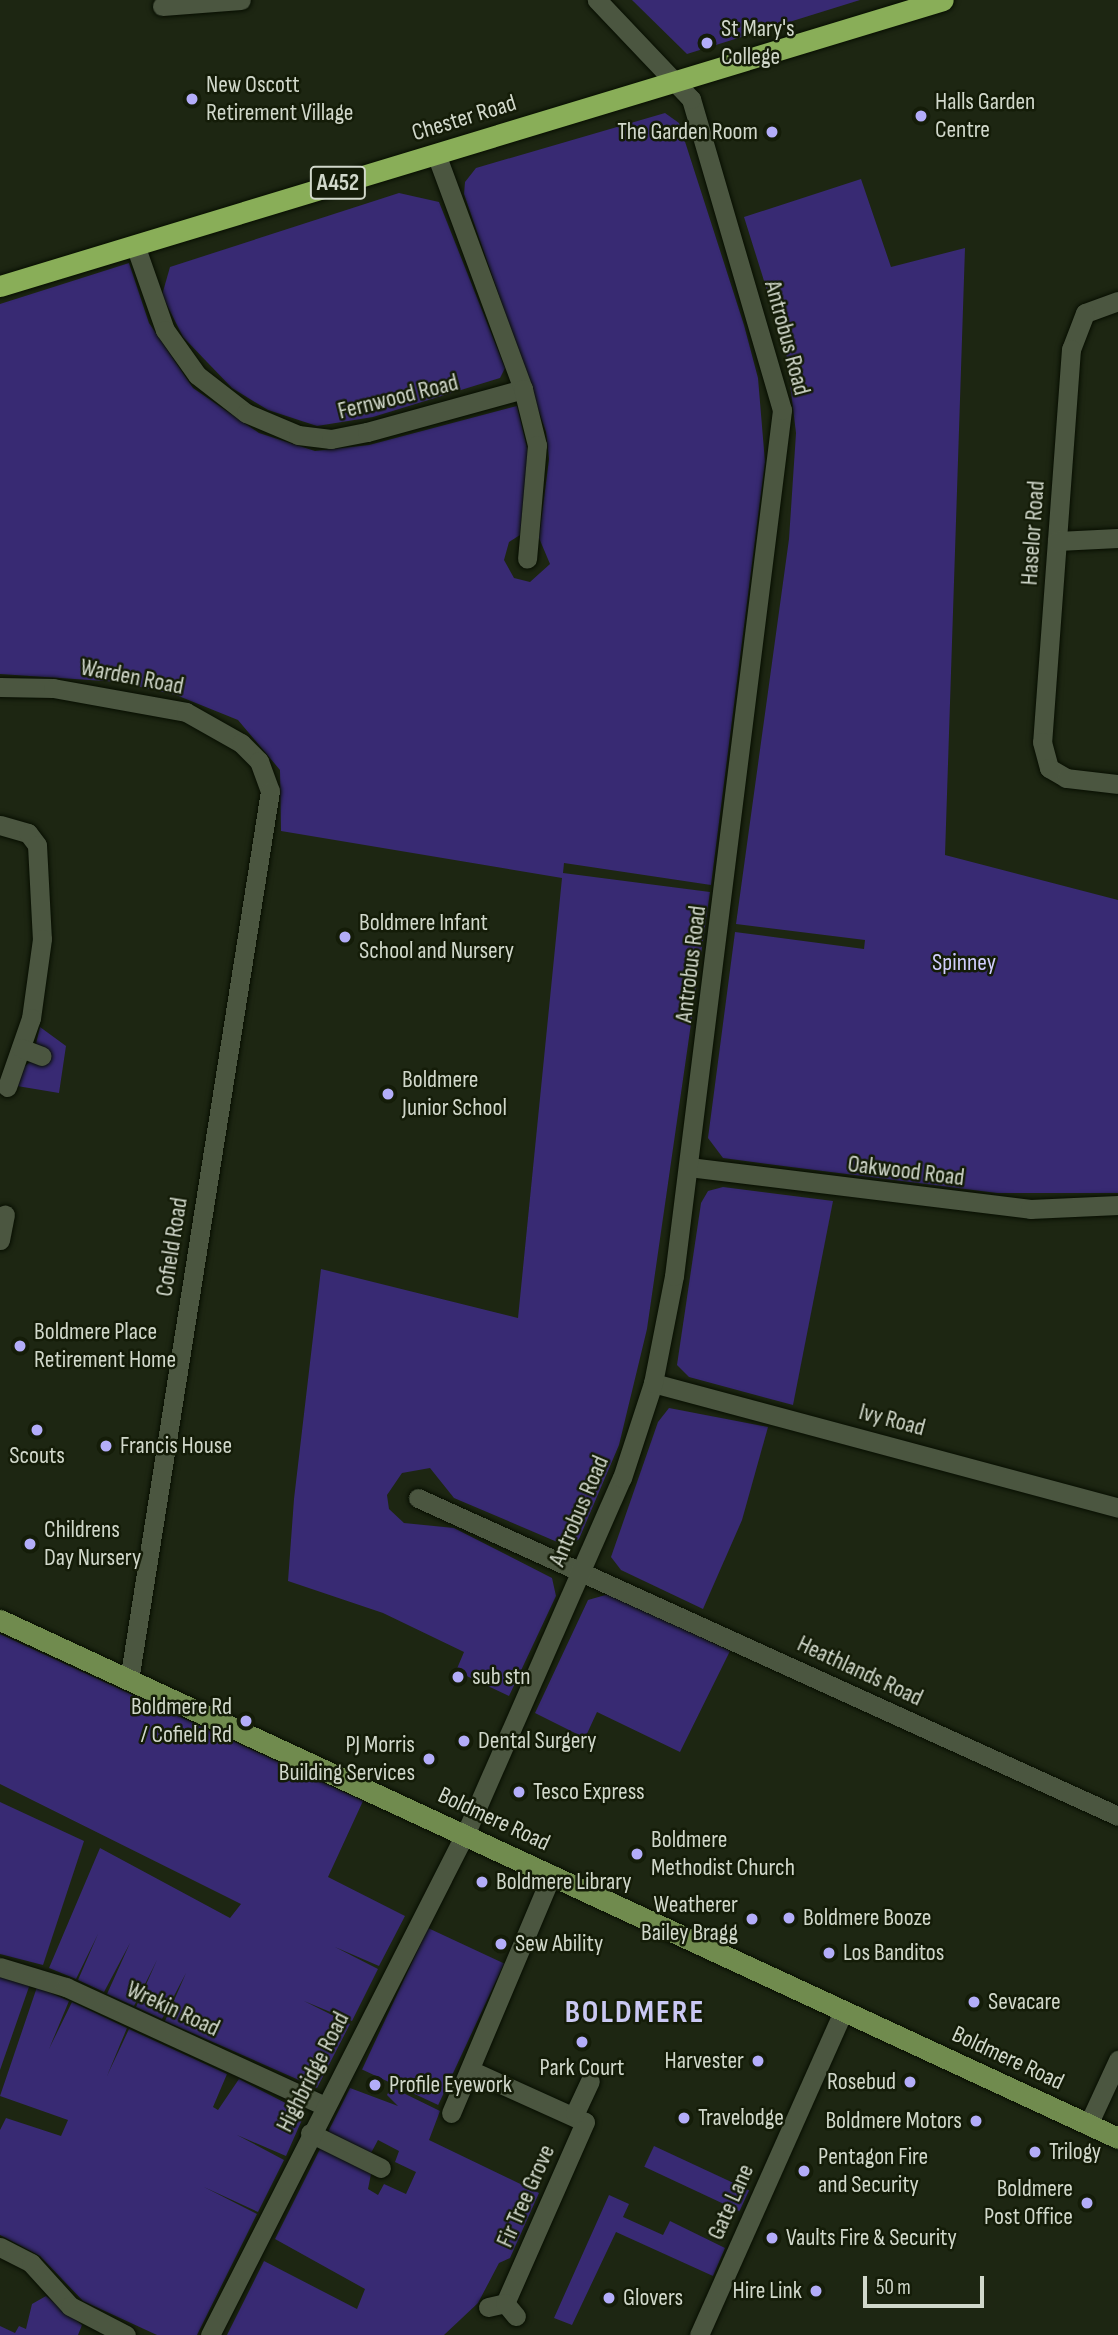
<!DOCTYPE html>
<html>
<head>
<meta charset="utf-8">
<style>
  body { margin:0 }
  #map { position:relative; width:1118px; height:2335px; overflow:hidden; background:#1d2612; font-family:"Sofia Sans Condensed",sans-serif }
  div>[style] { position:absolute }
  .green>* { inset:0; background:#382a73; transform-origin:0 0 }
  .roads { filter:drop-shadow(0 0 2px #070e01) drop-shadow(0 0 2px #070e01) }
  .minor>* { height:19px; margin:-9.5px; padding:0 9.5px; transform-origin:9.5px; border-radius:9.5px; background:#4b5640 }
  .major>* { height:21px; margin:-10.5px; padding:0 10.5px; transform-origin:10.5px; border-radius:10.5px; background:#708b4e }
  .highway>* { height:21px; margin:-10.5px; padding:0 10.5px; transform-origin:10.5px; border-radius:10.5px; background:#89ae58 }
  .dots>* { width:19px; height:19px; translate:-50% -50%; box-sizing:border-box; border:4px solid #141c08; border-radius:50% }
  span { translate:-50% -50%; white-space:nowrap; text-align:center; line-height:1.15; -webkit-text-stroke:5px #141c08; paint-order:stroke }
  .shield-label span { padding:2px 5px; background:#141c08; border:2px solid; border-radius:5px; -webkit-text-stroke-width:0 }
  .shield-label { font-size:23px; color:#d1d8cb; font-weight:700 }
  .poi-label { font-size:24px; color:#d1d8cb }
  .left { translate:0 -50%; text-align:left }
  .right { translate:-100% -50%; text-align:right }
  .street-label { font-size:24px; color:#d1d8cb }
  .park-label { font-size:24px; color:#d1cefc }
  .district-label { font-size:32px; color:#cac8f3; font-weight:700; letter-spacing:2px }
  .scale { position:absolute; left:863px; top:2276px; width:121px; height:32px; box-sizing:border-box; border:4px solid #d1d8cb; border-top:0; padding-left:9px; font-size:21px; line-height:24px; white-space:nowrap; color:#d1d8cb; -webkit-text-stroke:5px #141c08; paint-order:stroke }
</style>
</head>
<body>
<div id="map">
  <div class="green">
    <div style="clip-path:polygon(632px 0,860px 0,687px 54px)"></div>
    <div style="clip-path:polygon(665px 113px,679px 123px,744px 325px,758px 378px,765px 462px,711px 885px,564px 863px,563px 873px,710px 892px,647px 1329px,619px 1445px,579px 1539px,569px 1547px,454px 1498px,430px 1468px,402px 1473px,387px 1495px,389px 1509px,404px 1523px,454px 1528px,552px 1578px,556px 1596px,509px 1696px,456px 1671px,464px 1652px,383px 1613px,288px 1581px,294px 1499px,321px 1269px,518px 1318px,562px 878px,281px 831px,280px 770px,238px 720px,176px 695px,119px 682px,0 674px,0 304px,129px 263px,149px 323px,193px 388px,259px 433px,315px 451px,369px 445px,517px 406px,528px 452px,520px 535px,509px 542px,504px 560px,514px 578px,530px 582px,550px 564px,539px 538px,549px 459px,546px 432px,464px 194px,465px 182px,476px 168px)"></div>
    <div style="clip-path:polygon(861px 179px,891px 267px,965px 248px,945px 855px,1118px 900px,1118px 1193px,997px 1193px,791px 1167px,723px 1158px,708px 1138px,735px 932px,864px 949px,865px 940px,736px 924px,789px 539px,796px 433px,786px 351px,744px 217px)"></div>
    <div style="clip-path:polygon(399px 193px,439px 202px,505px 368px,500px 378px,373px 417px,317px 426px,268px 410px,232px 388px,183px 337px,162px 295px,170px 267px)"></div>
    <div style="clip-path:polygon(40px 1027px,66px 1046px,59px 1093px,5px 1084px,32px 1060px)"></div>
    <div style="clip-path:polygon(723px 1187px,833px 1201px,793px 1405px,689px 1377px,677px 1365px,701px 1203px,708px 1191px)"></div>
    <div style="clip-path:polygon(669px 1408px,768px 1427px,742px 1520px,703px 1609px,621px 1570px,611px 1557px,658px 1422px)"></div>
    <div style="clip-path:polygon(609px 1594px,730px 1651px,680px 1752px,597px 1712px,585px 1738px,535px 1713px,588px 1600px)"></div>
    <div style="clip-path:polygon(0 1634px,363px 1801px,328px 1877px,405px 1916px,379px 1966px,335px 1947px,378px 1969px,352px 2021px,304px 2001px,350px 2024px,317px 2088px,165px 2021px,186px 1973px,162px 2019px,136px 2007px,157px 1960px,134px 2006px,107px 1994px,130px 1943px,104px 1992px,78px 1980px,98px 1934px,76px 1979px,49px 1968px,100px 1848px,230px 1918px,241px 1904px,0 1784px)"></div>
    <div style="clip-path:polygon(0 1802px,84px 1841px,43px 1965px,0 1954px)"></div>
    <div style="left:428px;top:1928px;width:84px;height:156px;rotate:25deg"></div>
    <div style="clip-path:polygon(0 1977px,30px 1984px,0 2070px)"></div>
    <div style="clip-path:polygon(37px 1987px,69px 2001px,49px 2049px,72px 2002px,127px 2028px,107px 2076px,129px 2029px,227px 2074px,213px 2107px,218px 2110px,239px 2079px,305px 2113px,286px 2156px,237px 2135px,284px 2160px,258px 2212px,204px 2187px,257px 2214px,197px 2335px,157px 2335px,83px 2301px,40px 2256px,0 2235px,0 2130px,6px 2118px,61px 2136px,68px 2120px,0 2096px)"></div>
    <div style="clip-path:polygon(391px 2087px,440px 2111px,429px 2140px,539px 2193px,510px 2258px,499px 2263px,478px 2303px,444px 2335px,227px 2335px,264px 2261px,357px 2309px,365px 2289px,275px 2239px,322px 2145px,372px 2169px,368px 2189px,378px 2195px,384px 2184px,406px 2194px,416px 2172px,395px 2162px,399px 2151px,378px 2140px,371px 2153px,326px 2136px,350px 2088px,398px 2106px,387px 2095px)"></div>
    <div style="left:654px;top:2146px;width:105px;height:23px;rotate:25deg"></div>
    <div style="clip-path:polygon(609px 2195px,629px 2204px,623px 2217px,663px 2235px,670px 2221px,725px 2248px,713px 2276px,616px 2232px,572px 2325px,554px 2318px)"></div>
    <div style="clip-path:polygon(46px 2296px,82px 2325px,78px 2335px,0 2335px,0 2326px,15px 2333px,19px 2326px,26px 2329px,32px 2304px)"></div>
  </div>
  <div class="roads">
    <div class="minor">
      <div style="left:162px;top:6px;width:79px;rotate:-4.3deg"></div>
      <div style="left:135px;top:245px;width:90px;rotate:70.6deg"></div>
      <div style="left:165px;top:330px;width:55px;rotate:54.6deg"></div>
      <div style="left:197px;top:375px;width:62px;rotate:37.8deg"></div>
      <div style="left:246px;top:413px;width:56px;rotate:22.9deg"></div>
      <div style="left:298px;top:435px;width:33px;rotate:7deg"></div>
      <div style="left:331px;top:439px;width:37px;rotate:-11deg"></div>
      <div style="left:367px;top:432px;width:162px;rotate:-15.4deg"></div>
      <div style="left:523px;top:389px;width:251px;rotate:-110.3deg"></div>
      <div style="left:1118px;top:301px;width:35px;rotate:160deg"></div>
      <div style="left:1085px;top:313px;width:39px;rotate:111deg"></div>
      <div style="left:1071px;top:349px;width:394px;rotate:94.2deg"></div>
      <div style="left:1042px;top:742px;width:27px;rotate:75deg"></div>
      <div style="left:1049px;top:768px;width:20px;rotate:30deg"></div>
      <div style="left:1066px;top:778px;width:52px;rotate:6.6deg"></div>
      <div style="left:523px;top:389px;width:58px;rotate:76deg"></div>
      <div style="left:537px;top:445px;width:114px;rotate:95deg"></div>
      <div style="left:1057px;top:541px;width:61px;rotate:-2.8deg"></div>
      <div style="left:0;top:687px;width:53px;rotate:1.1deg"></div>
      <div style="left:53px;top:688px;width:135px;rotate:10.2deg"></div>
      <div style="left:186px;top:712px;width:63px;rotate:29.4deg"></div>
      <div style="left:241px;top:743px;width:25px;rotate:45deg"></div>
      <div style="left:259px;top:761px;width:32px;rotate:70deg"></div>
      <div style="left:270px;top:791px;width:900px;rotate:99.01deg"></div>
      <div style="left:0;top:825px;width:29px;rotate:16deg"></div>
      <div style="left:28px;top:833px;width:15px;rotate:53deg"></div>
      <div style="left:37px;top:845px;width:94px;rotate:87deg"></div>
      <div style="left:42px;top:939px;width:80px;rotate:97.9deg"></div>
      <div style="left:31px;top:1018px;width:73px;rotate:109.2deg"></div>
      <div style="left:21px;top:1048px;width:22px;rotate:21deg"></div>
      <div style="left:689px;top:1167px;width:344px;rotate:7deg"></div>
      <div style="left:1030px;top:1209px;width:88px;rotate:-2.6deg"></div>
      <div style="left:0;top:1240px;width:26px;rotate:-79deg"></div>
      <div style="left:653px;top:1383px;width:482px;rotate:15deg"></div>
      <div style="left:418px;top:1498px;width:769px;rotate:24.43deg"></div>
      <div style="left:0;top:1967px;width:69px;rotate:16.9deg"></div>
      <div style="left:66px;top:1987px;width:283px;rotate:24.7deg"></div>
      <div style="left:470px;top:2070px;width:126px;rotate:24.3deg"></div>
      <div style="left:585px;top:2122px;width:198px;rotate:113.8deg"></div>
      <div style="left:451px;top:2113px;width:259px;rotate:-67.1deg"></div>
      <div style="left:575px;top:2113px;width:35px;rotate:-65deg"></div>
      <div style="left:1088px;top:2125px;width:72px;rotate:-65.2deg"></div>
      <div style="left:310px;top:2133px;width:79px;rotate:26.2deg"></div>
      <div style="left:0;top:2247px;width:35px;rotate:27deg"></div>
      <div style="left:31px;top:2263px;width:58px;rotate:47.8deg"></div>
      <div style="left:70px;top:2306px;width:63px;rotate:27.4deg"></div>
      <div style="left:488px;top:2307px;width:17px;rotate:-13deg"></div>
      <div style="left:505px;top:2303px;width:17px;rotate:50deg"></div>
      <div style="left:210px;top:2335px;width:569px;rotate:-63.03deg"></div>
      <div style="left:468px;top:1828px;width:382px;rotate:-66.3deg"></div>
      <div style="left:622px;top:1478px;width:100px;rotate:-71.9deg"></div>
      <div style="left:653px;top:1383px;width:109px;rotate:-78.9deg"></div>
      <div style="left:674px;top:1276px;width:873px;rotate:-82.89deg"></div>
      <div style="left:782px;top:410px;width:324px;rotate:-106.3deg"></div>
      <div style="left:691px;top:99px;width:137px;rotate:-133.5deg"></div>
      <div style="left:699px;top:2335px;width:355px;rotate:-66deg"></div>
    </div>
    <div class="major">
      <div style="left:0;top:1620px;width:1232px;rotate:24.86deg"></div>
    </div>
    <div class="highway">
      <div style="left:0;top:286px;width:985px;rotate:-16.87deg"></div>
    </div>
  </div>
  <div class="dots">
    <div style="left:707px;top:43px;background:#b3adf9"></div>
    <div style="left:192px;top:99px;background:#b3adf9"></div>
    <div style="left:921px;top:116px;background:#b3adf9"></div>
    <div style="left:772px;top:132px;background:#b3adf9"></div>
    <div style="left:345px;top:937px;background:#b3adf9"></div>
    <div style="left:388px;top:1094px;background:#b3adf9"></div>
    <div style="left:20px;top:1346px;background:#b3adf9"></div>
    <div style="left:37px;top:1430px;background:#b3adf9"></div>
    <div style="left:106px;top:1446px;background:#b3adf9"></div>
    <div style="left:30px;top:1544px;background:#b3adf9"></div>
    <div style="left:458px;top:1677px;background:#b3adf9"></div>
    <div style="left:246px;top:1721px;background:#b3adf9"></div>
    <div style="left:464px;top:1741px;background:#b3adf9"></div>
    <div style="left:429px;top:1759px;background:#b3adf9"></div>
    <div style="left:519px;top:1792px;background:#b3adf9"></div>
    <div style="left:637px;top:1854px;background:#b3adf9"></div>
    <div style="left:482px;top:1882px;background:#b3adf9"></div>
    <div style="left:789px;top:1918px;background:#b3adf9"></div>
    <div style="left:752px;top:1919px;background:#b3adf9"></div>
    <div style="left:501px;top:1944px;background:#b3adf9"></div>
    <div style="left:829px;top:1953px;background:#b3adf9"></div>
    <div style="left:974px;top:2002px;background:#b3adf9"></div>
    <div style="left:582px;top:2042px;background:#b3adf9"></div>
    <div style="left:758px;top:2061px;background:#b3adf9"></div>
    <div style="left:910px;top:2082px;background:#b3adf9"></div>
    <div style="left:375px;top:2085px;background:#b3adf9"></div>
    <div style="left:684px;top:2118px;background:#b3adf9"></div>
    <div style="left:976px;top:2121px;background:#b3adf9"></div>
    <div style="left:1035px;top:2152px;background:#b3adf9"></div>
    <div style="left:804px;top:2171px;background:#b3adf9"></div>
    <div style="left:1087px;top:2203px;background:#b3adf9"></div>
    <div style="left:772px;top:2238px;background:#b3adf9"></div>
    <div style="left:816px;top:2291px;background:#b3adf9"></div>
    <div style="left:609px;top:2298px;background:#b3adf9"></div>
  </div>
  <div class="shield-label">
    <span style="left:338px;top:183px">A452</span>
  </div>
  <div class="poi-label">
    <span class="left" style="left:721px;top:43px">St Mary's<br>College</span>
    <span class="left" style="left:206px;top:99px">New Oscott<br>Retirement Village</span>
    <span class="left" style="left:935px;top:116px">Halls Garden<br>Centre</span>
    <span class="right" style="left:758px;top:132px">The Garden Room</span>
    <span class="left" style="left:359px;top:937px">Boldmere Infant<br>School and Nursery</span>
    <span class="left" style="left:402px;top:1094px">Boldmere<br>Junior School</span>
    <span class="left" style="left:34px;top:1346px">Boldmere Place<br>Retirement Home</span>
    <span class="left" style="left:120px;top:1446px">Francis House</span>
    <span style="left:37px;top:1456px">Scouts</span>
    <span class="left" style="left:44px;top:1544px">Childrens<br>Day Nursery</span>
    <span class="left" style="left:472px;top:1677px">sub stn</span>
    <span class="right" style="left:232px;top:1721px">Boldmere Rd<br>/ Cofield Rd</span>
    <span class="left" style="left:478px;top:1741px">Dental Surgery</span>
    <span class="right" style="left:415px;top:1759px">PJ Morris<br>Building Services</span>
    <span class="left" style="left:533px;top:1792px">Tesco Express</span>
    <span class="left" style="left:651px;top:1854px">Boldmere<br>Methodist Church</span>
    <span class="left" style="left:496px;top:1882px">Boldmere Library</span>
    <span class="right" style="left:738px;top:1919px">Weatherer<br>Bailey Bragg</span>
    <span class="left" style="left:803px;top:1918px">Boldmere Booze</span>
    <span class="left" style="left:515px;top:1944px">Sew Ability</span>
    <span class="left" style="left:843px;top:1953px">Los Banditos</span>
    <span class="left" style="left:988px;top:2002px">Sevacare</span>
    <span class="right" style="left:744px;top:2061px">Harvester</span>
    <span style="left:582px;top:2068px">Park Court</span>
    <span class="right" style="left:896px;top:2082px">Rosebud</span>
    <span class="left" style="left:389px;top:2085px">Profile Eyework</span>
    <span class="left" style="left:698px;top:2118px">Travelodge</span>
    <span class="right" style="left:962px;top:2121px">Boldmere Motors</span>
    <span class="left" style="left:1049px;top:2152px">Trilogy</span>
    <span class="left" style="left:818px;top:2171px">Pentagon Fire<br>and Security</span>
    <span class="right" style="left:1073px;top:2203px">Boldmere<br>Post Office</span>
    <span class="left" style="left:786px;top:2238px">Vaults Fire &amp; Security</span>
    <span class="right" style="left:802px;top:2291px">Hire Link</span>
    <span class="left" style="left:623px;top:2298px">Glovers</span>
  </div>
  <div class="street-label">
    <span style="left:464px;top:118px;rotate:-17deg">Chester Road</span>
    <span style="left:787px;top:338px;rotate:75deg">Antrobus Road</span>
    <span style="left:398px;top:397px;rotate:-14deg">Fernwood Road</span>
    <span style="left:1033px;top:533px;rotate:-86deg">Haselor Road</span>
    <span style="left:132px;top:677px;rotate:11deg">Warden Road</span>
    <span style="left:691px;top:964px;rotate:-83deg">Antrobus Road</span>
    <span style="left:906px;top:1171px;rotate:7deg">Oakwood Road</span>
    <span style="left:172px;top:1247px;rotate:-81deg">Cofield Road</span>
    <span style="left:892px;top:1420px;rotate:15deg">Ivy Road</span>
    <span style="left:579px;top:1511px;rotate:-67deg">Antrobus Road</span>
    <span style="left:860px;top:1671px;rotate:25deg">Heathlands Road</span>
    <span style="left:494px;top:1819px;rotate:25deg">Boldmere Road</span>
    <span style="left:173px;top:2009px;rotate:25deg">Wrekin Road</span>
    <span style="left:1008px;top:2058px;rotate:25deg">Boldmere Road</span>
    <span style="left:313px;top:2072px;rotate:-63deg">Highbridge Road</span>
    <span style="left:526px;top:2196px;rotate:-66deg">Fir Tree Grove</span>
    <span style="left:731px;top:2202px;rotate:-66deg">Gate Lane</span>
  </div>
  <div class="park-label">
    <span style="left:964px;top:963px">Spinney</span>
  </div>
  <div class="district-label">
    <span style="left:635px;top:2013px">BOLDMERE</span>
  </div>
  <div class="scale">50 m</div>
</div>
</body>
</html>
